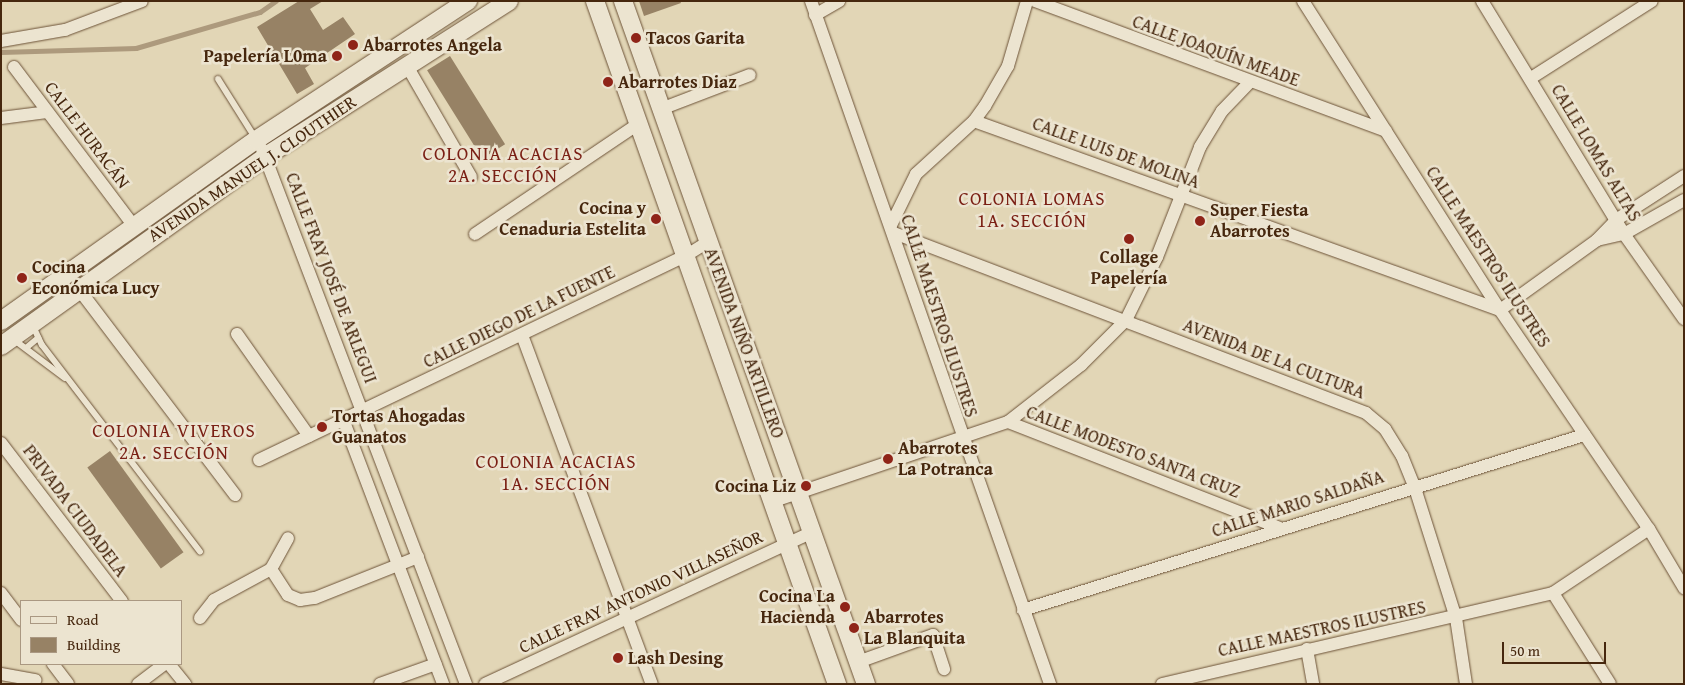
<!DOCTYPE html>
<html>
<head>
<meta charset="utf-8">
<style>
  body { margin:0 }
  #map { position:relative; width:1685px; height:685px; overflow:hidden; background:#e2d6b6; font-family:"Gentium Book Plus",serif }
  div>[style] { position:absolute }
  .stream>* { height:4.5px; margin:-2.25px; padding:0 2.25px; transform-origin:2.25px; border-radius:2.25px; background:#ad9a7d }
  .building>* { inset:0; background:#978265; transform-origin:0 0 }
  .roads { filter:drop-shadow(0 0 1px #6d5338) drop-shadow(0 0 1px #6d5338) }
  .lane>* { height:6px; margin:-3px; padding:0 3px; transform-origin:3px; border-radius:3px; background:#ece4d0 }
  .street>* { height:12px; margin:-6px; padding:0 6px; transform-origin:6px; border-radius:6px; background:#ece4d0 }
  .secondary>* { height:18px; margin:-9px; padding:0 9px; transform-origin:9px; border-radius:9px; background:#ece4d0 }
  .dots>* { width:14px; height:14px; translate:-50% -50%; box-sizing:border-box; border:2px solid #ece4d0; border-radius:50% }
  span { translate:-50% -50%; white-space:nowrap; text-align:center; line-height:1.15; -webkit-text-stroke:5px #ece4d0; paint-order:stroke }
  .poi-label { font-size:18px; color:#46270e; font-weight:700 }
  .left { translate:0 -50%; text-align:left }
  .right { translate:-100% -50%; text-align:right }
  .street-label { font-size:18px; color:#46270e }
  .neighbourhood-label { font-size:19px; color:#7a1f14; letter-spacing:1px }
  .frame { position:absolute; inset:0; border:2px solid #46270e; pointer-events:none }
  .legend { position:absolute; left:20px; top:600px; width:162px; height:65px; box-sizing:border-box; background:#ece4d0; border:1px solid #aa9882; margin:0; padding:6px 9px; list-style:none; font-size:15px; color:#46270e }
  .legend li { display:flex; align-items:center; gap:10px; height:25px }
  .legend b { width:25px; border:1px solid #aa9882 }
  .scale { position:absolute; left:1502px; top:642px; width:104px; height:22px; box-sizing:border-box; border:2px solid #46270e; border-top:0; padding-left:6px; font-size:15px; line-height:18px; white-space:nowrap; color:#46270e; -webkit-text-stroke:4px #ece4d0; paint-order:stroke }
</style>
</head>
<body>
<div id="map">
  <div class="stream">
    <div style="left:1px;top:52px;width:135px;rotate:-1.7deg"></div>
    <div style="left:136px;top:48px;width:129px;rotate:-16.2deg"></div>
    <div style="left:260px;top:12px;width:19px;rotate:-35deg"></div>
  </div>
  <div class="building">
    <div style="clip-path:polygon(299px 1px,323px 1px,310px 9px,323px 30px,343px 17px,355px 34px,305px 68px,314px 84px,297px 94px,257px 27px)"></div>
    <div style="clip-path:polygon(639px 1px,680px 1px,681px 3px,644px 16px)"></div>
    <div style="left:450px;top:56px;width:104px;height:27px;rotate:58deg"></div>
    <div style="left:110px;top:451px;width:125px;height:28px;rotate:54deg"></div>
  </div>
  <div class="roads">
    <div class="lane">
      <div style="left:218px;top:79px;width:71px;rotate:57.7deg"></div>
      <div style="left:32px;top:324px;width:23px;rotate:65deg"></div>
      <div style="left:42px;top:345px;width:260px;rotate:52.6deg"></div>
      <div style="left:13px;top:339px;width:65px;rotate:36.9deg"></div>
      <div style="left:26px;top:348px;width:16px;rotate:-40deg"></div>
    </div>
    <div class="street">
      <div style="left:811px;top:1px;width:724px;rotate:70.71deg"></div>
      <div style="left:1035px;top:1px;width:374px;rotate:20.3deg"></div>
      <div style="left:1303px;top:1px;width:366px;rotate:57.5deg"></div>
      <div style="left:1500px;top:310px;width:265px;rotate:55.8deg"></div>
      <div style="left:1649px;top:529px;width:69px;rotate:59.3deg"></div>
      <div style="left:1482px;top:1px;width:273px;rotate:58.6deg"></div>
      <div style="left:1624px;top:234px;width:104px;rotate:54.8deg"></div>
      <div style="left:815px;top:15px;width:28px;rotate:-30deg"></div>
      <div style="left:1px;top:41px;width:65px;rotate:-9.8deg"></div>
      <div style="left:65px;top:30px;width:82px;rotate:-20.6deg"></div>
      <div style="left:407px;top:66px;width:128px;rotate:60deg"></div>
      <div style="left:14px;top:67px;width:198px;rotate:53deg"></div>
      <div style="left:1531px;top:78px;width:143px;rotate:-32.5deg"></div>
      <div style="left:661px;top:109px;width:95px;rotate:-20.9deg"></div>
      <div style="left:1px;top:118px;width:46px;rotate:-7.4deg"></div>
      <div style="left:974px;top:121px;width:559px;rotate:19.76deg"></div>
      <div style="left:1500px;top:310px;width:120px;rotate:-35.8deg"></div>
      <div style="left:1597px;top:240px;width:28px;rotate:-46deg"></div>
      <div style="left:1616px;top:220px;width:81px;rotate:-32.9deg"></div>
      <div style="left:262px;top:149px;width:573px;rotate:69.13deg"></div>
      <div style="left:891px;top:225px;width:57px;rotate:-63.9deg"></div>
      <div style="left:916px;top:174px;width:79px;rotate:-42.4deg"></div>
      <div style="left:974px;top:121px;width:19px;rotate:-54deg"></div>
      <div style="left:985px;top:106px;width:46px;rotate:-60.1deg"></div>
      <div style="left:1008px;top:66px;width:68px;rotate:-73.7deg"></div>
      <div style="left:894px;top:233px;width:505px;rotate:20.87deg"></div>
      <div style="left:1366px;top:413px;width:25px;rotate:40deg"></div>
      <div style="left:1385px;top:429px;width:32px;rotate:58deg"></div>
      <div style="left:1402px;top:456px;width:31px;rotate:68deg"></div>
      <div style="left:1414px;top:485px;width:139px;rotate:72.5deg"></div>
      <div style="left:1456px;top:618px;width:67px;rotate:81.4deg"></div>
      <div style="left:475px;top:234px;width:197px;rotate:-34deg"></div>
      <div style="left:1597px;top:240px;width:28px;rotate:-13deg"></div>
      <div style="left:1624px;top:234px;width:69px;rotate:-29.5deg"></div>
      <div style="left:78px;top:288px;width:260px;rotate:52.8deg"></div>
      <div style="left:237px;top:334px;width:125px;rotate:54.8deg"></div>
      <div style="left:522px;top:335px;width:372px;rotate:69.6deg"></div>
      <div style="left:343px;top:419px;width:283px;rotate:69.3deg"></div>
      <div style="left:1008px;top:422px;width:292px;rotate:21.3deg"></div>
      <div style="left:1px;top:443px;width:199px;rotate:52.6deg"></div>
      <div style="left:259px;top:460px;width:475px;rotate:-25.6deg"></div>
      <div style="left:687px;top:255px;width:25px;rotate:-32deg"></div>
      <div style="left:774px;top:501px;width:247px;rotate:-18.7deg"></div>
      <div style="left:1008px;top:422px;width:93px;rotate:-38deg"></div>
      <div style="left:1081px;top:365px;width:64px;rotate:-45deg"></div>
      <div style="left:1126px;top:320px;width:70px;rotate:-63.8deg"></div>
      <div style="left:1157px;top:257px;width:118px;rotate:-68.6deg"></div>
      <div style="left:1200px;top:147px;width:42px;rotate:-58.6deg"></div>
      <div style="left:1222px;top:111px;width:39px;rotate:-46deg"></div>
      <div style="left:271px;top:569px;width:31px;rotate:57deg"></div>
      <div style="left:288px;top:595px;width:13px;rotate:23deg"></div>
      <div style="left:300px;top:600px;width:15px;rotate:-8deg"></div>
      <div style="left:315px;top:598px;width:111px;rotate:-21.7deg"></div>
      <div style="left:1px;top:593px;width:34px;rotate:53deg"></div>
      <div style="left:1553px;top:593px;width:107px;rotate:57.9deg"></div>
      <div style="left:1023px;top:610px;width:588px;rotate:-17.32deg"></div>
      <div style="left:200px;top:618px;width:23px;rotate:-52deg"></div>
      <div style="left:214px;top:600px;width:65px;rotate:-28.5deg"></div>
      <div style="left:271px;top:569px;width:35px;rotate:-61deg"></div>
      <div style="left:1307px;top:649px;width:36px;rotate:80deg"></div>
      <div style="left:858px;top:662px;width:80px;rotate:-19.8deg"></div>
      <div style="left:933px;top:635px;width:36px;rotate:72deg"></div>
      <div style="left:53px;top:664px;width:25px;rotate:53deg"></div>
      <div style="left:169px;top:664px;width:26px;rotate:51deg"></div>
      <div style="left:1px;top:674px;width:35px;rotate:10deg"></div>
      <div style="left:138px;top:684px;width:34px;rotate:-37deg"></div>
      <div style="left:380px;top:684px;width:59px;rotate:-19.7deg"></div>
      <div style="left:485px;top:684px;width:361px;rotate:-24.9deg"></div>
      <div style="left:1162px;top:684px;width:401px;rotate:-13.1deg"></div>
      <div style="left:1553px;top:593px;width:115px;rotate:-33.7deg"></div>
    </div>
    <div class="secondary">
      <div style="left:595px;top:1px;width:725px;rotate:70.49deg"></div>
      <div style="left:623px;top:1px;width:725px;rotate:70.42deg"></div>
      <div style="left:1px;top:321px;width:313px;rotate:-35.4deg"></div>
      <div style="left:256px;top:140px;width:254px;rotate:-33.3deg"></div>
      <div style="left:1px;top:346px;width:326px;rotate:-35.6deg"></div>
      <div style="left:266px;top:156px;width:288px;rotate:-32.5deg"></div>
    </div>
  </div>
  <div class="dots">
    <div style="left:636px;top:38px;background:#8f2418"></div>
    <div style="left:353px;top:45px;background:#8f2418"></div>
    <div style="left:337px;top:56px;background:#8f2418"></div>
    <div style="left:608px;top:82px;background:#8f2418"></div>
    <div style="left:656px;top:219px;background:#8f2418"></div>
    <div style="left:1200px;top:221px;background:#8f2418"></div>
    <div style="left:1129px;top:239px;background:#8f2418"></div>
    <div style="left:22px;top:278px;background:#8f2418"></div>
    <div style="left:322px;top:427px;background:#8f2418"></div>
    <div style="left:888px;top:459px;background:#8f2418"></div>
    <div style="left:806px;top:486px;background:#8f2418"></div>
    <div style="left:845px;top:607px;background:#8f2418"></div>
    <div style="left:854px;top:628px;background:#8f2418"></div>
    <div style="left:618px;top:658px;background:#8f2418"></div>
  </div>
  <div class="poi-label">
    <span class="left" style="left:646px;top:38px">Tacos Garita</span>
    <span class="left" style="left:363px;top:45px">Abarrotes Angela</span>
    <span class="right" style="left:327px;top:56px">Papelería L0ma</span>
    <span class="left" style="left:618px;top:82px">Abarrotes Diaz</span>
    <span class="right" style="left:646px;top:219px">Cocina y<br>Cenaduria Estelita</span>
    <span class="left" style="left:1210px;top:221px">Super Fiesta<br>Abarrotes</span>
    <span style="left:1129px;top:268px">Collage<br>Papelería</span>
    <span class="left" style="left:32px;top:278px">Cocina<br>Económica Lucy</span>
    <span class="left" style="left:332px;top:427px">Tortas Ahogadas<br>Guanatos</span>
    <span class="left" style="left:898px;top:459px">Abarrotes<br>La Potranca</span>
    <span class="right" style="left:796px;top:486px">Cocina Liz</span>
    <span class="right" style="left:835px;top:607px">Cocina La<br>Hacienda</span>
    <span class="left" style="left:864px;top:628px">Abarrotes<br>La Blanquita</span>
    <span class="left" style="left:628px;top:658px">Lash Desing</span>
  </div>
  <div class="street-label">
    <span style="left:1216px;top:51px;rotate:20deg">CALLE JOAQUÍN MEADE</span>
    <span style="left:87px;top:135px;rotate:53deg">CALLE HURACÁN</span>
    <span style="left:1116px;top:153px;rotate:20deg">CALLE LUIS DE MOLINA</span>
    <span style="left:1596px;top:153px;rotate:59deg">CALLE LOMAS ALTAS</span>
    <span style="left:252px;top:169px;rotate:-34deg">AVENIDA MANUEL J. CLOUTHIER</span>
    <span style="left:1488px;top:257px;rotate:57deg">CALLE MAESTROS ILUSTRES</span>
    <span style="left:331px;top:278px;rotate:69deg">CALLE FRAY JOSÉ DE ARLEGUI</span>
    <span style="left:939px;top:316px;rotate:72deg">CALLE MAESTROS ILUSTRES</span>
    <span style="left:519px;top:317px;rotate:-26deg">CALLE DIEGO DE LA FUENTE</span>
    <span style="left:744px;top:343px;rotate:70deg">AVENIDA NIÑO ARTILLERO</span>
    <span style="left:1274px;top:359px;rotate:21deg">AVENIDA DE LA CULTURA</span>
    <span style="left:1133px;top:452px;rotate:21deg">CALLE MODESTO SANTA CRUZ</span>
    <span style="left:1298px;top:504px;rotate:-18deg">CALLE MARIO SALDAÑA</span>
    <span style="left:75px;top:511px;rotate:53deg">PRIVADA CIUDADELA</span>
    <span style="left:641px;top:592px;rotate:-25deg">CALLE FRAY ANTONIO VILLASEÑOR</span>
    <span style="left:1322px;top:629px;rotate:-12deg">CALLE MAESTROS ILUSTRES</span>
  </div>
  <div class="neighbourhood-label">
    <span style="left:503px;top:165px">COLONIA ACACIAS<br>2A. SECCIÓN</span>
    <span style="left:1032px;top:210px">COLONIA LOMAS<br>1A. SECCIÓN</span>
    <span style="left:174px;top:442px">COLONIA VIVEROS<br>2A. SECCIÓN</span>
    <span style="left:556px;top:473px">COLONIA ACACIAS<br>1A. SECCIÓN</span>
  </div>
  <div class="frame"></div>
  <ul class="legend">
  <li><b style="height:6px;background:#ece4d0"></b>Road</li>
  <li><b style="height:14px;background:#978265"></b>Building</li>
  </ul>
  <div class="scale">50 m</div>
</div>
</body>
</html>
